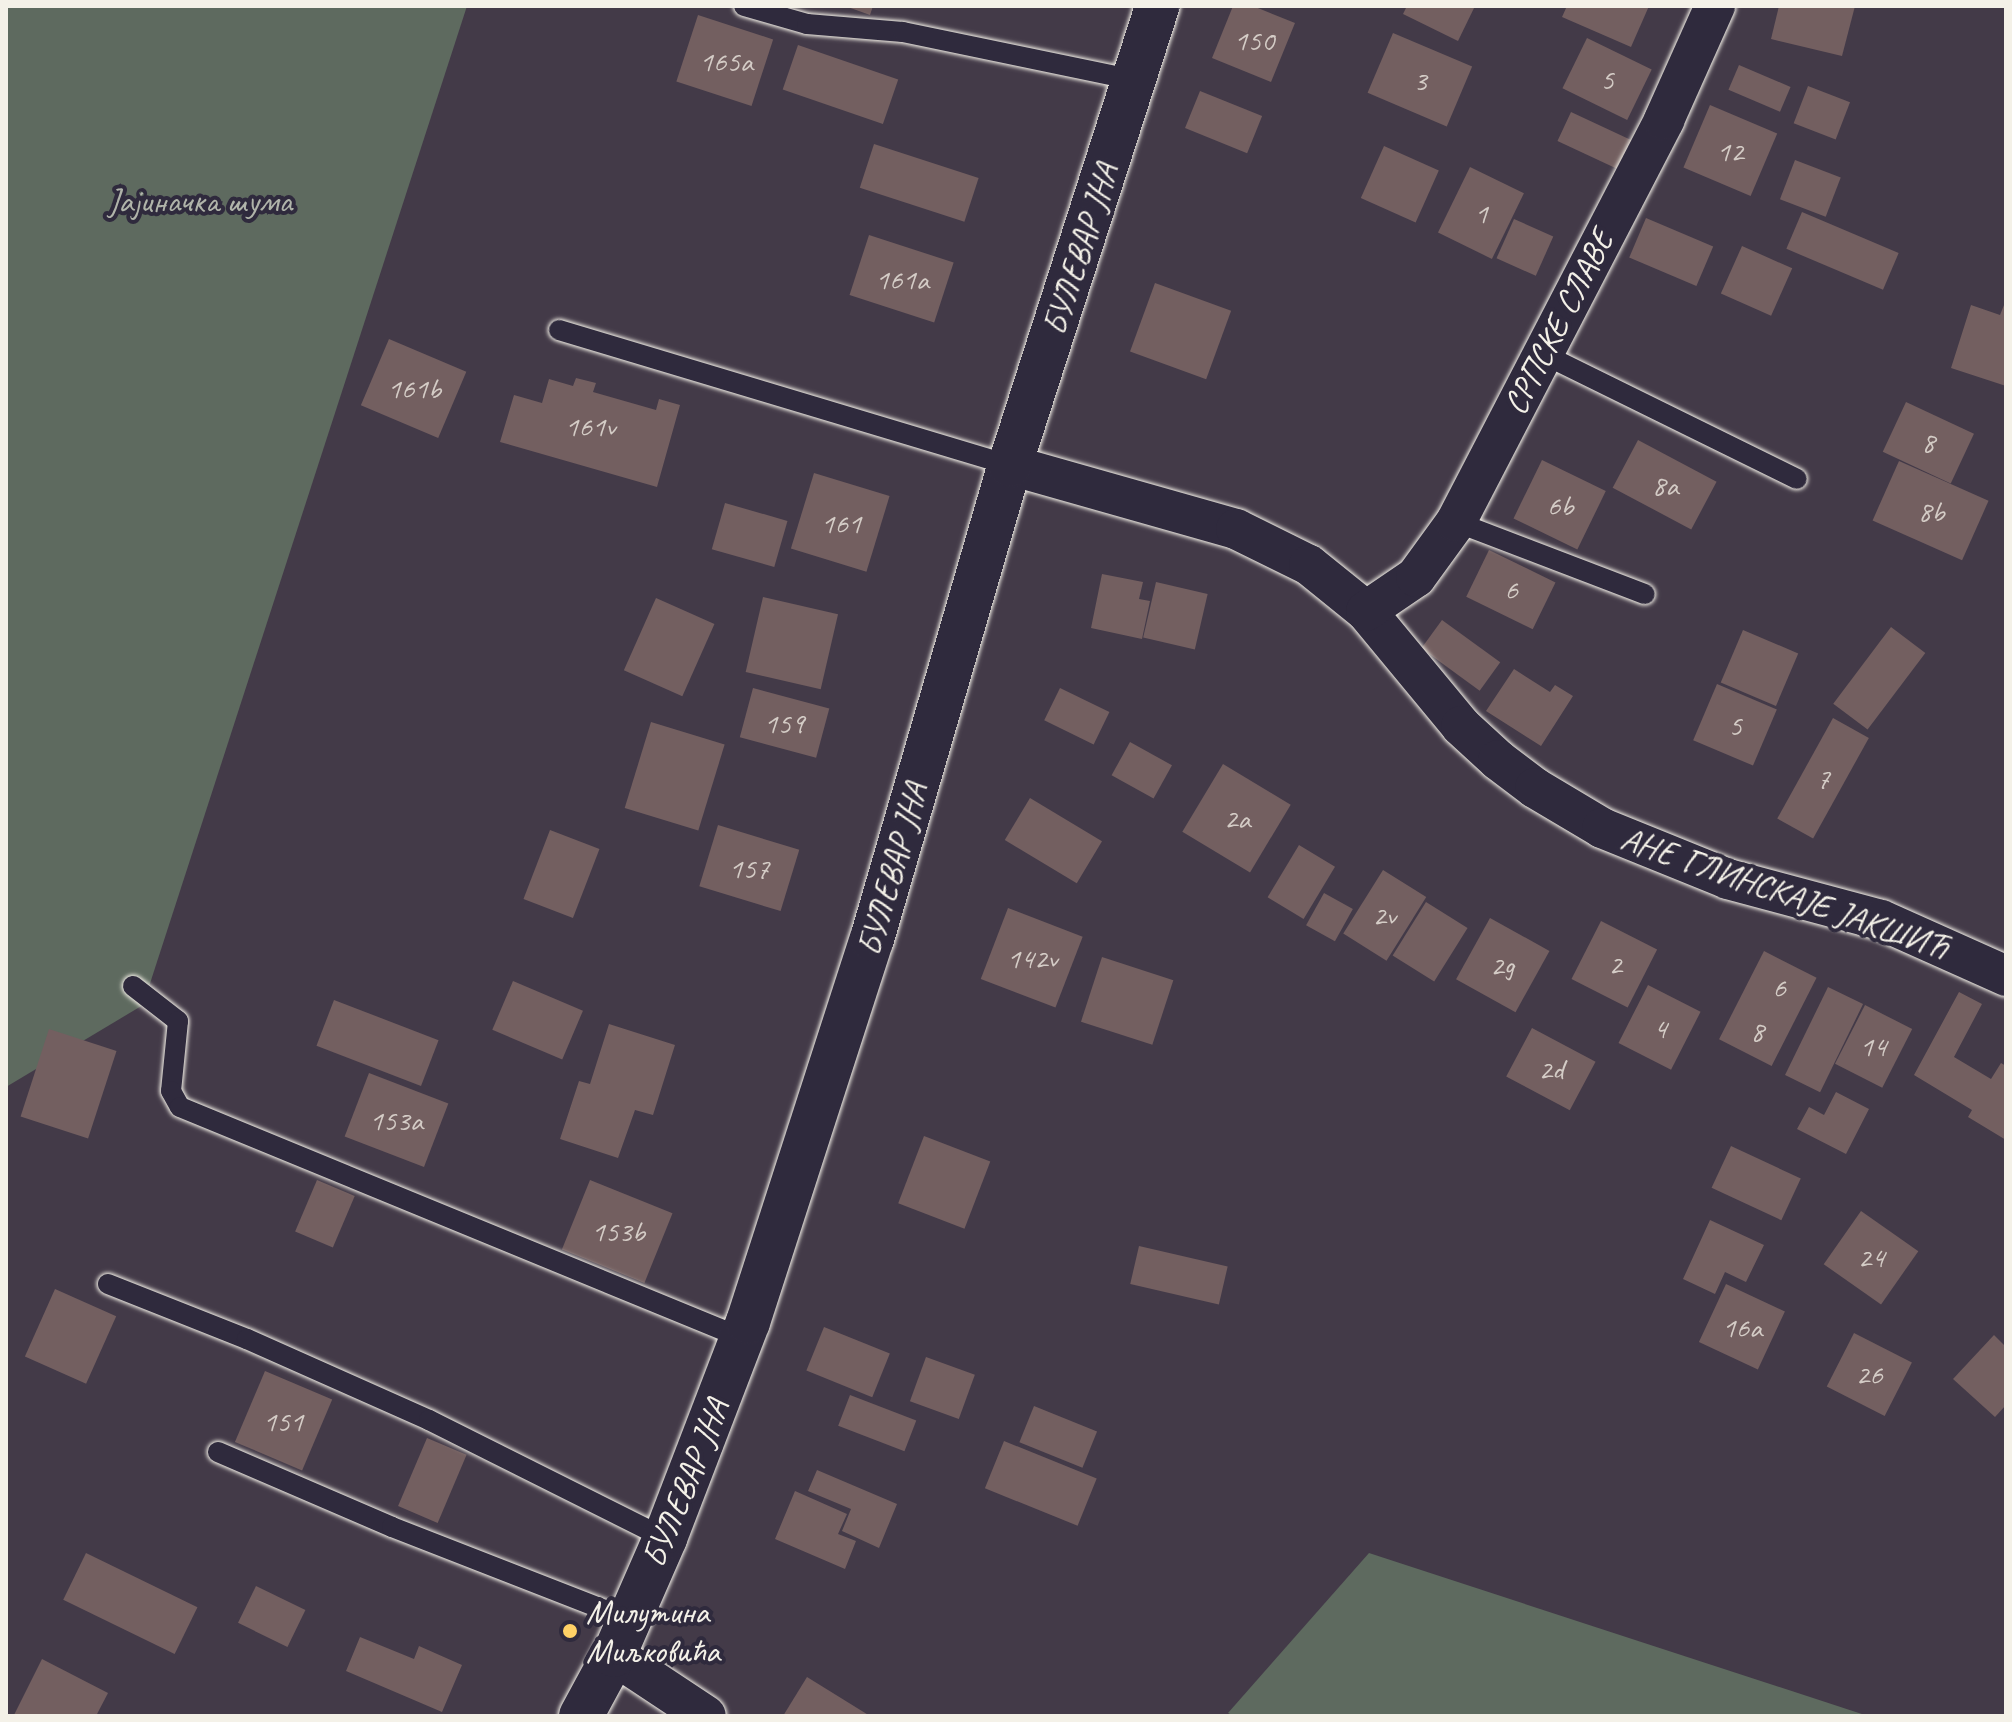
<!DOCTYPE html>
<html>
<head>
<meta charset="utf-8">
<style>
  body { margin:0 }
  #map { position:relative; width:2012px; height:1722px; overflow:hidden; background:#433a48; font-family:Caveat,sans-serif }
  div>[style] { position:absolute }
  .green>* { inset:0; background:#5e6a5f }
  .building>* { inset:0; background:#735f60; transform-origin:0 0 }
  .roads { filter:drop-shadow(0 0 2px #f4f1e8) drop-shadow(0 0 2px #f4f1e8) }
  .lane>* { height:20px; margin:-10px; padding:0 10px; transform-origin:10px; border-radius:10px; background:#2f2a3d }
  .street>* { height:40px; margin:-20px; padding:0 20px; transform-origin:20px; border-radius:20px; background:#2f2a3d }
  .secondary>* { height:44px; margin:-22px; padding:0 22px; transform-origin:22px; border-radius:22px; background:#2f2a3d }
  .dots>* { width:22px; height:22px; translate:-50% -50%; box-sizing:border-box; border:4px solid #2f2a3d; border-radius:50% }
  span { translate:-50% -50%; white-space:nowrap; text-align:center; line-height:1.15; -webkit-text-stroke:8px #2f2a3d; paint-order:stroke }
  .number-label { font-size:30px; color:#d4ccc6 }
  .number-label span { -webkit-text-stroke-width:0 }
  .park-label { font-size:34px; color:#b0b4aa }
  .street-label { font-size:34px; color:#f4f1e8 }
  .poi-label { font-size:34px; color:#f4f1e8 }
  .left { translate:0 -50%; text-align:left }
  .frame { position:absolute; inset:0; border:8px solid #f4f1e8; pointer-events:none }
</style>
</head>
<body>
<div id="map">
  <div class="green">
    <div style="clip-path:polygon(6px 6px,467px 6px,143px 1005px,6px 1087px)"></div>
    <div style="clip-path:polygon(1369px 1553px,1868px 1716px,1234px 1716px,1228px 1713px)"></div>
  </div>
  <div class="building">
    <div style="clip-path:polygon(845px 6px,873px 6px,870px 15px)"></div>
    <div style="clip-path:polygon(1233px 6px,1253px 6px,1295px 23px,1271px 82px,1212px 58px)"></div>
    <div style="clip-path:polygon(1407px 6px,1475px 6px,1458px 41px,1403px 14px)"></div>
    <div style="clip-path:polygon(1567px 6px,1649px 6px,1631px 47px,1562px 17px)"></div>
    <div style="clip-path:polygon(1779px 6px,1855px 6px,1842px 56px,1771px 39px)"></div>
    <div style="left:698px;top:15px;width:79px;height:70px;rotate:18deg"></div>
    <div style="left:1393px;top:33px;width:86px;height:65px;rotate:23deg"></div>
    <div style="left:1587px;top:38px;width:72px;height:56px;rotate:26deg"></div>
    <div style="left:798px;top:45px;width:106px;height:47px;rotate:19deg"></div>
    <div style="left:1739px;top:65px;width:56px;height:27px;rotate:23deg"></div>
    <div style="left:1808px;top:86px;width:45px;height:40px;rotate:21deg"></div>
    <div style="left:1200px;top:91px;width:67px;height:40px;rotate:22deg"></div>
    <div style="left:1710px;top:105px;width:73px;height:68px;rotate:23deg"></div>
    <div style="left:1571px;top:112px;width:68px;height:32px;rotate:25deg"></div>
    <div style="left:874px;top:144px;width:110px;height:46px;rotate:18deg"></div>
    <div style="left:1384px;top:146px;width:60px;height:57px;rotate:24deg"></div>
    <div style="left:1795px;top:160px;width:49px;height:42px;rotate:21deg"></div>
    <div style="left:1470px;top:167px;width:60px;height:73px;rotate:26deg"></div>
    <div style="left:1802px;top:212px;width:105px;height:40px;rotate:23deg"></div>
    <div style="left:1646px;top:218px;width:73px;height:43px;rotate:23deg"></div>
    <div style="left:1514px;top:219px;width:43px;height:43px;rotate:24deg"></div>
    <div style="left:869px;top:235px;width:89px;height:63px;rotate:18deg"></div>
    <div style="left:1742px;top:246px;width:55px;height:52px;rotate:24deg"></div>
    <div style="left:1155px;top:283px;width:81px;height:73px;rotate:20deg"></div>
    <div style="clip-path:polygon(2006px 300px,2006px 386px,1951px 368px,1971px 305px,2000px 315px)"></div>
    <div style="left:389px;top:339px;width:84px;height:72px;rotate:23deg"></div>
    <div style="clip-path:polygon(576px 378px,596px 383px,593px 392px,656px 410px,659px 399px,680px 405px,657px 487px,500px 442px,514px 395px,542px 403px,549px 379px,573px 386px)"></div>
    <div style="left:1906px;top:402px;width:75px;height:55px;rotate:25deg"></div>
    <div style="left:1638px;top:440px;width:89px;height:54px;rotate:28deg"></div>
    <div style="left:1542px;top:460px;width:71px;height:65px;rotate:26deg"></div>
    <div style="left:1899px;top:461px;width:98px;height:65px;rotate:24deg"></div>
    <div style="left:814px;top:473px;width:79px;height:79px;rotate:17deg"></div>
    <div style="left:725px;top:503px;width:65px;height:48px;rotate:16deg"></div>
    <div style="left:1489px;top:550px;width:74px;height:52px;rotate:26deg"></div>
    <div style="clip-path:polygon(1102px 574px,1143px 582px,1139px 599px,1150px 601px,1142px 639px,1091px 628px)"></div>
    <div style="left:1156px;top:582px;width:53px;height:57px;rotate:13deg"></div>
    <div style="left:763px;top:597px;width:77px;height:77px;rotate:13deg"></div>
    <div style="left:656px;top:598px;width:64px;height:79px;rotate:24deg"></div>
    <div style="left:1442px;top:620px;width:72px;height:35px;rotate:36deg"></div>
    <div style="left:1891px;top:627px;width:43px;height:96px;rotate:37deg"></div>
    <div style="left:1743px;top:630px;width:60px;height:57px;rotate:23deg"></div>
    <div style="clip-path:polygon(1514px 669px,1550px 692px,1555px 685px,1573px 696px,1541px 746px,1486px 711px)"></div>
    <div style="left:1717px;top:684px;width:65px;height:61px;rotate:23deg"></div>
    <div style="left:753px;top:688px;width:79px;height:51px;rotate:15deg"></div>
    <div style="left:1060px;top:688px;width:55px;height:36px;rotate:26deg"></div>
    <div style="left:1833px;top:718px;width:41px;height:115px;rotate:29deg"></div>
    <div style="left:651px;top:722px;width:77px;height:90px;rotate:17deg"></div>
    <div style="left:1130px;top:742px;width:48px;height:38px;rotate:29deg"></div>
    <div style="left:1223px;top:764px;width:79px;height:79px;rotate:31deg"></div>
    <div style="left:1030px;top:798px;width:84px;height:49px;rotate:31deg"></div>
    <div style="left:718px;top:825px;width:85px;height:64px;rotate:17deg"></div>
    <div style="left:550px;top:830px;width:53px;height:74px;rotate:21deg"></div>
    <div style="left:1299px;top:845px;width:42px;height:61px;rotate:31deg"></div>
    <div style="left:1383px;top:870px;width:51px;height:75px;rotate:32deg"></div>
    <div style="left:1324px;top:893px;width:33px;height:37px;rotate:29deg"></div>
    <div style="left:1426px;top:902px;width:49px;height:63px;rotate:32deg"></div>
    <div style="left:1008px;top:908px;width:80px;height:76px;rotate:21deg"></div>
    <div style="left:1490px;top:918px;width:68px;height:70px;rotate:29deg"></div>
    <div style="left:1601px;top:921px;width:63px;height:65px;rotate:27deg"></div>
    <div style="left:1764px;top:951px;width:59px;height:99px;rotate:27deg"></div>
    <div style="left:1102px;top:957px;width:75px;height:68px;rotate:18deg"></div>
    <div style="left:513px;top:981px;width:76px;height:53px;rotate:23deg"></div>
    <div style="left:1648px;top:985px;width:59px;height:65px;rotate:27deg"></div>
    <div style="left:1828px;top:987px;width:39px;height:98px;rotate:26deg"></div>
    <div style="clip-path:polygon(1959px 992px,1982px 1004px,1954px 1057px,1991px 1079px,2001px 1063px,2006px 1066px,2006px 1140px,1968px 1117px,1972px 1110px,1914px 1075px)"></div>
    <div style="left:334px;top:1000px;width:112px;height:49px;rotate:21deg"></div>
    <div style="left:1865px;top:1005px;width:53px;height:66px;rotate:27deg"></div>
    <div style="clip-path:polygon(609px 1024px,675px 1045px,653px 1115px,635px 1110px,618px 1158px,560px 1139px,579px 1081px,590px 1084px)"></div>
    <div style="left:1532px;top:1028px;width:72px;height:55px;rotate:28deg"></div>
    <div style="left:49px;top:1029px;width:71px;height:92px;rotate:18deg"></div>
    <div style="left:369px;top:1073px;width:85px;height:68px;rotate:21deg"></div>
    <div style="clip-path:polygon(1836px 1092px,1869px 1109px,1846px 1154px,1797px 1129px,1809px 1107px,1824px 1115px)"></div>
    <div style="left:924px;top:1136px;width:71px;height:72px;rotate:21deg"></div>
    <div style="left:1731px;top:1146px;width:77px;height:46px;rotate:25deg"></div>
    <div style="left:317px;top:1180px;width:41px;height:56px;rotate:23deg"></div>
    <div style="left:590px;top:1180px;width:89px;height:75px;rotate:22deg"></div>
    <div style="left:1861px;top:1211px;width:70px;height:65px;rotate:35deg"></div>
    <div style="clip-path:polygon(1710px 1220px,1764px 1245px,1746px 1282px,1725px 1272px,1715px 1294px,1683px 1279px)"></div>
    <div style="left:1139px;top:1246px;width:91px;height:39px;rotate:13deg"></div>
    <div style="left:1726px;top:1284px;width:65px;height:64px;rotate:25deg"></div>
    <div style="left:55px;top:1289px;width:67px;height:74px;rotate:24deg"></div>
    <div style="left:824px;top:1327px;width:71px;height:47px;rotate:22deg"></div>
    <div style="left:1854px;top:1333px;width:65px;height:60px;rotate:27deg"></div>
    <div style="clip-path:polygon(1994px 1335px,2006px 1347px,2006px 1405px,1995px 1417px,1953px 1379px)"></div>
    <div style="left:926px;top:1357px;width:52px;height:47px;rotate:20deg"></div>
    <div style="left:265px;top:1371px;width:73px;height:77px;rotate:23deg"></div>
    <div style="left:850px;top:1395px;width:71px;height:33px;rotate:21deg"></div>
    <div style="left:1034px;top:1406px;width:68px;height:39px;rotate:22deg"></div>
    <div style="left:427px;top:1438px;width:43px;height:74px;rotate:23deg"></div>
    <div style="left:1004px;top:1441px;width:100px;height:51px;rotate:22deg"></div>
    <div style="clip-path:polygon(817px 1470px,897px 1504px,879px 1548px,842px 1531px,851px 1509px,808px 1491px)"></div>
    <div style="clip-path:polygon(795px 1491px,847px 1514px,838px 1534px,856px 1541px,845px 1569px,775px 1539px)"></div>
    <div style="left:86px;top:1553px;width:124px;height:52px;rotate:26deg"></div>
    <div style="left:256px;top:1586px;width:55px;height:41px;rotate:26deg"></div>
    <div style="clip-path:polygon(360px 1637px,414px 1659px,419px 1646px,462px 1665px,442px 1712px,346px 1671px)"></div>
    <div style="clip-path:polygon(42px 1659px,108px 1693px,96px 1716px,14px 1715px)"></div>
    <div style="clip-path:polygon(807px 1677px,870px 1716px,783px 1716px)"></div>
  </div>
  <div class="roads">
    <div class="lane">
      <div style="left:744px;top:6px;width:66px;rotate:15.9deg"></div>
      <div style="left:807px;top:24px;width:96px;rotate:4.8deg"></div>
      <div style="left:903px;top:32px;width:237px;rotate:11.7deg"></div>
      <div style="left:559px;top:330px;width:471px;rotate:16.7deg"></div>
      <div style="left:1541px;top:353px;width:285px;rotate:26.2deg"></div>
      <div style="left:1456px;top:522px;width:202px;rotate:20.9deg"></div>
      <div style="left:133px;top:986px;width:57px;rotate:37.9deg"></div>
      <div style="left:178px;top:1021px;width:70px;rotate:95.7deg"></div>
      <div style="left:171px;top:1091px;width:18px;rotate:61deg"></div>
      <div style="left:180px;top:1107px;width:608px;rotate:22.34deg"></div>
      <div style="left:108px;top:1284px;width:149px;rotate:21.6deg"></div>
      <div style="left:247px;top:1339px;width:199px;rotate:24deg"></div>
      <div style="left:429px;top:1420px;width:264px;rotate:26.6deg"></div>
      <div style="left:218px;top:1452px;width:189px;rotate:23.3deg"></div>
      <div style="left:392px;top:1527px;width:256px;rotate:21.3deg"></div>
    </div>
    <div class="street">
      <div style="left:1010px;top:465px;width:235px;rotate:15.8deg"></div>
      <div style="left:1236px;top:529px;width:81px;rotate:26.3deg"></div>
      <div style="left:1309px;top:565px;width:73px;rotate:38.9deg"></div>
      <div style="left:1366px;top:611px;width:149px;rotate:50.4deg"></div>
      <div style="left:1461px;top:726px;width:50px;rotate:42.6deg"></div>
      <div style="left:1498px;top:760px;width:46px;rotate:37.1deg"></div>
      <div style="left:1535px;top:788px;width:78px;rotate:30.8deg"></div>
      <div style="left:1602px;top:828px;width:136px;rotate:22deg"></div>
      <div style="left:1728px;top:879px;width:158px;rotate:15deg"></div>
      <div style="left:1881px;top:920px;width:137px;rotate:24.1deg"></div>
      <div style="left:1366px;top:611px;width:60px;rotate:-34.2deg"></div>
      <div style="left:1416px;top:577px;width:68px;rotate:-54deg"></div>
      <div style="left:1456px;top:522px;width:453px;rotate:-62.6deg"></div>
      <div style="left:1664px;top:120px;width:125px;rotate:-65.9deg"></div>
      <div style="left:614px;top:1655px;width:110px;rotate:33.5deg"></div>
    </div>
    <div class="secondary">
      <div style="left:581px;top:1716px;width:69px;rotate:-61.6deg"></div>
      <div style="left:614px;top:1655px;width:128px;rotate:-66.4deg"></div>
      <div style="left:665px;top:1538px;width:231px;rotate:-69deg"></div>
      <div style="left:748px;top:1322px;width:403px;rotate:-72.1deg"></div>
      <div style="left:872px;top:939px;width:494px;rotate:-73.8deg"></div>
      <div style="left:1010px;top:465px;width:482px;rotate:-72.2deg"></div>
    </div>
  </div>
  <div class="dots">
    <div style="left:570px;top:1631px;background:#ffd166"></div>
  </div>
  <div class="number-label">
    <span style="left:1254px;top:40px">150</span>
    <span style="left:726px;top:61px">165a</span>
    <span style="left:1607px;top:79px">5</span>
    <span style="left:1420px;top:80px">3</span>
    <span style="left:1730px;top:151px">12</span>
    <span style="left:1481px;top:213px">1</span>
    <span style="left:902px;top:279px">161a</span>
    <span style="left:414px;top:388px">161b</span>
    <span style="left:590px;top:426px">161v</span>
    <span style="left:1928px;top:442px">8</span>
    <span style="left:1665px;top:485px">8a</span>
    <span style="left:1560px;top:505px">6b</span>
    <span style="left:1931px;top:511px">8b</span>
    <span style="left:841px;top:523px">161</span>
    <span style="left:1511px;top:589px">6</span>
    <span style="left:784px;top:723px">159</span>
    <span style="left:1735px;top:725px">5</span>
    <span style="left:1823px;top:778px">7</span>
    <span style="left:1237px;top:818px">2a</span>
    <span style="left:749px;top:868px">157</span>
    <span style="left:1384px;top:915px">2v</span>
    <span style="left:1032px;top:958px">142v</span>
    <span style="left:1615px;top:964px">2</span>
    <span style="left:1502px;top:965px">2g</span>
    <span style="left:1779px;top:987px">6</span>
    <span style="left:1660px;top:1028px">4</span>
    <span style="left:1757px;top:1031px">8</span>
    <span style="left:1873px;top:1046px">14</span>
    <span style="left:1551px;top:1069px">2d</span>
    <span style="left:396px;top:1120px">153a</span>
    <span style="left:618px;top:1231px">153b</span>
    <span style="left:1871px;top:1257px">24</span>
    <span style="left:1742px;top:1327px">16a</span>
    <span style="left:1869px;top:1374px">26</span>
    <span style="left:283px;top:1421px">151</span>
  </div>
  <div class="park-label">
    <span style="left:200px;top:201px">Јајиначка шума</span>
  </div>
  <div class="street-label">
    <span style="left:1080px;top:249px;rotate:-72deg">БУЛЕВАР ЈНА</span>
    <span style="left:1558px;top:322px;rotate:-63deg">СРПСКЕ СЛАВЕ</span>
    <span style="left:892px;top:869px;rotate:-74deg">БУЛЕВАР ЈНА</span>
    <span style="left:1785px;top:893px;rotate:19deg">АНЕ ГЛИНСКАЈЕ ЈАКШИЋ</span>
    <span style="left:685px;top:1483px;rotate:-68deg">БУЛЕВАР ЈНА</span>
  </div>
  <div class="poi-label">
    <span class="left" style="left:586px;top:1631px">Милутина<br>Миљковића</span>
  </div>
  <div class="frame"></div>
</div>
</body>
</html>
